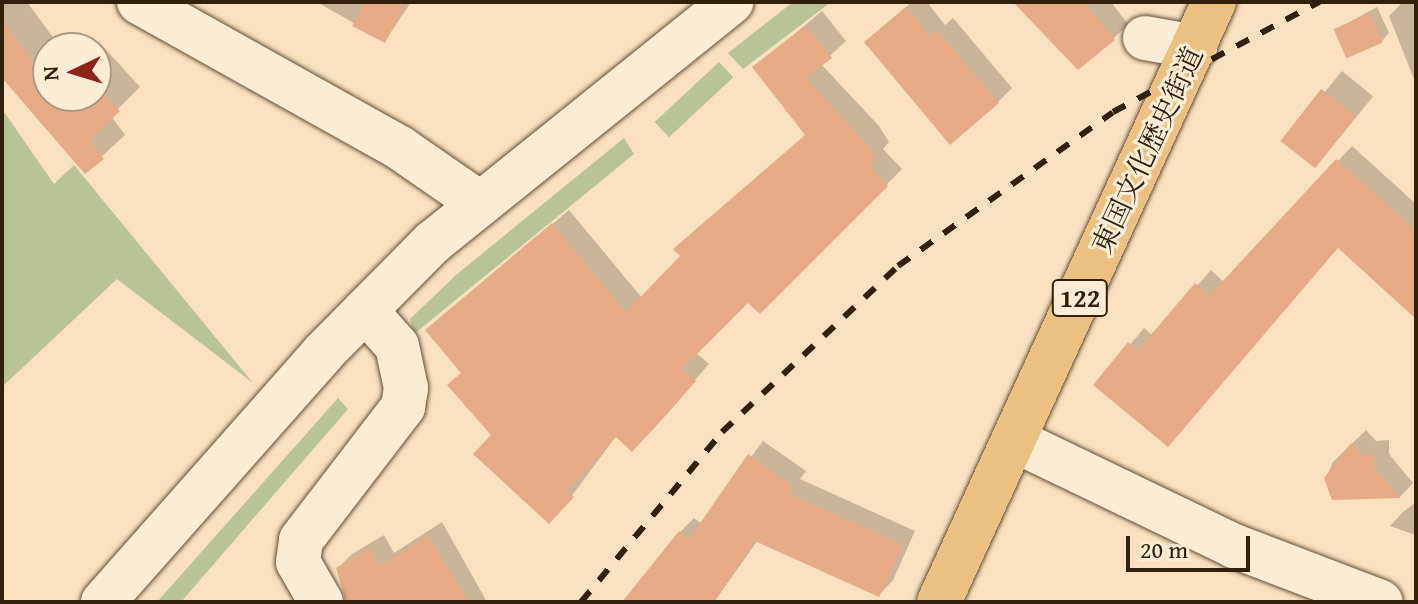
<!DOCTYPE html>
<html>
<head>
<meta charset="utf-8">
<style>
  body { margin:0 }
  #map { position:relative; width:1418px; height:604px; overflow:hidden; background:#f9e1c0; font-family:"Gentium Book Plus","Noto Serif JP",serif }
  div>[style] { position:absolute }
  .green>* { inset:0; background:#b8c496; transform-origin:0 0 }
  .shadow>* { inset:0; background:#0003; transform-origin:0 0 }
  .building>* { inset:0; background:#e6aa85; transform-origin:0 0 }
  .roads { filter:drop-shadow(0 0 2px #635038) drop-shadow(0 0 2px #635038) }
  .minor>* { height:44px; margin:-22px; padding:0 22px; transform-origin:22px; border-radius:22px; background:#fbecd6 }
  .tertiary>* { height:44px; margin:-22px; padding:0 22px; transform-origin:22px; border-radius:22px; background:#fbecd6 }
  .trunk>* { height:44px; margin:-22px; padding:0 22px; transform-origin:22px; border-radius:22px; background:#ecc080 }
  .rail>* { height:6px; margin-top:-3px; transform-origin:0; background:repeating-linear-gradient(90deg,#31200b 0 14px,transparent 0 28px) }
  span { translate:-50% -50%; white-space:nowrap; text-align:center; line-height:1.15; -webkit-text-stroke:6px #fbecd6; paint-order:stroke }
  .shield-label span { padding:2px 6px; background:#fbecd6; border:2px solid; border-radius:6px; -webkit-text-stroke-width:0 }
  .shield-label { font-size:26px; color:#31200b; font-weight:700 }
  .street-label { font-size:28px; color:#31200b }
  .frame { position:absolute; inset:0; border:4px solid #31200b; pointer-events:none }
  .north { position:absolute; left:32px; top:32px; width:80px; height:80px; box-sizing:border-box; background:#fbecd6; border:2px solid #aa9a85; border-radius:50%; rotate:266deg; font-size:22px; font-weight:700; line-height:32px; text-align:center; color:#31200b }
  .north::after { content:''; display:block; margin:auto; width:28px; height:36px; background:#8f2418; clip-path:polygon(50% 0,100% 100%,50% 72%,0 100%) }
  .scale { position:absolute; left:1126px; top:536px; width:124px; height:36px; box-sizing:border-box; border:4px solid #31200b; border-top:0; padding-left:10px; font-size:24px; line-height:28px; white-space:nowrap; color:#31200b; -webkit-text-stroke:6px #fbecd6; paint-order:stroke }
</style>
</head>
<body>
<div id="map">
  <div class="green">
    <div style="clip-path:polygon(793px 2px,831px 2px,743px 69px,728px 53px)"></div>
    <div style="left:719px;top:62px;width:21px;height:88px;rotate:47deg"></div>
    <div style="clip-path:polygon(2px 109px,54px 184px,74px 165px,253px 383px,117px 279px,2px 387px)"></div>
    <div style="clip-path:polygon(624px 138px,634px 154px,414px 334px,410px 319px,456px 275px)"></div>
    <div style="clip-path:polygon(338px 398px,348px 409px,181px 602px,157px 602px)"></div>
  </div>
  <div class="shadow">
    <div style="clip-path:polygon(2px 2px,27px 2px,61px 48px,48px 48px,48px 96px,96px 96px,93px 48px,99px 42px,140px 87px,111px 116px,125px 135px,85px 172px,2px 71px)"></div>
    <div style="clip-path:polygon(317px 2px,411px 2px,385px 41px)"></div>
    <div style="clip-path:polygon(912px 2px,927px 2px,945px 25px,953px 18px,1012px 88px,998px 102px,881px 28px)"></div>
    <div style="clip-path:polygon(1018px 2px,1111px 2px,1128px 24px,1114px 38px)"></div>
    <div style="clip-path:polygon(1403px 2px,1416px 2px,1416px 84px,1389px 16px)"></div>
    <div style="clip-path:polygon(1377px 7px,1389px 33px,1382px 41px,1335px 30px)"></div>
    <div style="clip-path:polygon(822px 11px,846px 41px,821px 64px,879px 126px,889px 142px,883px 149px,902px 169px,760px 312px,748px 300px,696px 353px,709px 364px,647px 434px,617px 435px,564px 506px,494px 435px,463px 373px,428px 330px,569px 210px,642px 298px,807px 134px,755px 68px)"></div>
    <div style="left:1342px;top:71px;width:40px;height:91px;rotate:39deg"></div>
    <div style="clip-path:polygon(1352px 146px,1416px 204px,1416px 317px,1339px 246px,1096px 385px,1144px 328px,1153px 336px,1211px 270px,1224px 282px)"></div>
    <div style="clip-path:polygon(1366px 430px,1376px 441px,1389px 440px,1389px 454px,1413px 483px,1400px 497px,1334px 498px,1326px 478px,1333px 462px)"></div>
    <div style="clip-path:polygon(763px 441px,806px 471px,800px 479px,915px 531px,893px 580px,879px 595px,758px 540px,714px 602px,637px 602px,680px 532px,694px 518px,702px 524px)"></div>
    <div style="clip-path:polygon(1416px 502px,1416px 535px,1390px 526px,1403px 512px)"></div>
    <div style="clip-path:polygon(442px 522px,487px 602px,360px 602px,338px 568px,352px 554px,384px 535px,394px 553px)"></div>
  </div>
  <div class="building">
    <div style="clip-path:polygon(365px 2px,406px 2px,385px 43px,352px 26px)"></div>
    <div style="clip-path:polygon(1013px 2px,1084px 2px,1115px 40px,1078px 70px)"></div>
    <div style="clip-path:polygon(906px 7px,930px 37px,938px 31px,999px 103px,950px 145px,864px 42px)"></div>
    <div style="left:1370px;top:13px;width:32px;height:40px;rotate:66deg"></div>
    <div style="clip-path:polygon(2px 19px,48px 82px,48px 96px,96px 96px,96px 84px,120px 111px,90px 140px,104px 159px,85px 174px,2px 78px)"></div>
    <div style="clip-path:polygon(806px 25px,832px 58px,806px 78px,864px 141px,876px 159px,869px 165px,888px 186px,760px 314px,748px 303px,682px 369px,696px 381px,668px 413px,632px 452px,616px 437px,567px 491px,574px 497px,549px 524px,473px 454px,491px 435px,447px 385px,461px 373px,425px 330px,552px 223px,626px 312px,680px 256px,673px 249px,805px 135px,752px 67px)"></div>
    <div style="left:1321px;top:89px;width:44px;height:66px;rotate:38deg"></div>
    <div style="clip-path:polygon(1336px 159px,1416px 230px,1416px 319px,1338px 248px,1168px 447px,1093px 385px,1128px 342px,1138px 350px,1195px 283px,1209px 296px)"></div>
    <div style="clip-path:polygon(1351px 443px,1361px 454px,1375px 454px,1375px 469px,1400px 498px,1332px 500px,1324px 478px)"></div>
    <div style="clip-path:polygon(748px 454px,793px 486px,788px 493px,903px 545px,879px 597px,755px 541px,714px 602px,622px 602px,679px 531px,689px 539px)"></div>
    <div style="clip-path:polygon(428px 535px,469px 602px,346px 602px,336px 568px,369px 548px,380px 566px)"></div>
  </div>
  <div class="roads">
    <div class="minor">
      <div style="left:1145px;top:38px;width:51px;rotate:10.2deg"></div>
      <div style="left:321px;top:602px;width:46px;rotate:-119.9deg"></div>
      <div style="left:298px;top:562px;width:22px;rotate:-82deg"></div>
      <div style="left:301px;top:540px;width:168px;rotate:-52.5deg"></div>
      <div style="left:403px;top:407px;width:19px;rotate:-81deg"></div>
      <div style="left:406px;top:388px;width:43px;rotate:-102.1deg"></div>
      <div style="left:397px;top:346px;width:48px;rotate:-131.6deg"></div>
    </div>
    <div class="tertiary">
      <div style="left:139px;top:2px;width:299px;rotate:29.2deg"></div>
      <div style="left:400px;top:148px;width:95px;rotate:34.7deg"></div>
      <div style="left:1016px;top:441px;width:242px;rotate:25.7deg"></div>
      <div style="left:1234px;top:546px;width:157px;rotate:20.9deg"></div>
      <div style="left:103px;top:602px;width:332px;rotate:-48.5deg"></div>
      <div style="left:323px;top:353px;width:156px;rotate:-45.3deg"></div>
      <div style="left:433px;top:242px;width:383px;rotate:-38.8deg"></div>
    </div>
    <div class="trunk">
      <div style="left:939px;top:602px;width:660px;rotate:-65.38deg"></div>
    </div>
  </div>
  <div class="rail">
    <div style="left:581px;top:602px;width:221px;rotate:-50.3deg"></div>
    <div style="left:722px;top:432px;width:242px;rotate:-43.3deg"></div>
    <div style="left:898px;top:266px;width:264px;rotate:-35.6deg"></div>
    <div style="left:1113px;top:112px;width:234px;rotate:-28.1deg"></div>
  </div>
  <div class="shield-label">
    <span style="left:1080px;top:298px">122</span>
  </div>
  <div class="street-label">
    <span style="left:1147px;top:150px;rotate:-65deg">東国文化歴史街道</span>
  </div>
  <div class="frame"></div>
  <div class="north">N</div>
  <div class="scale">20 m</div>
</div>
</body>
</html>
